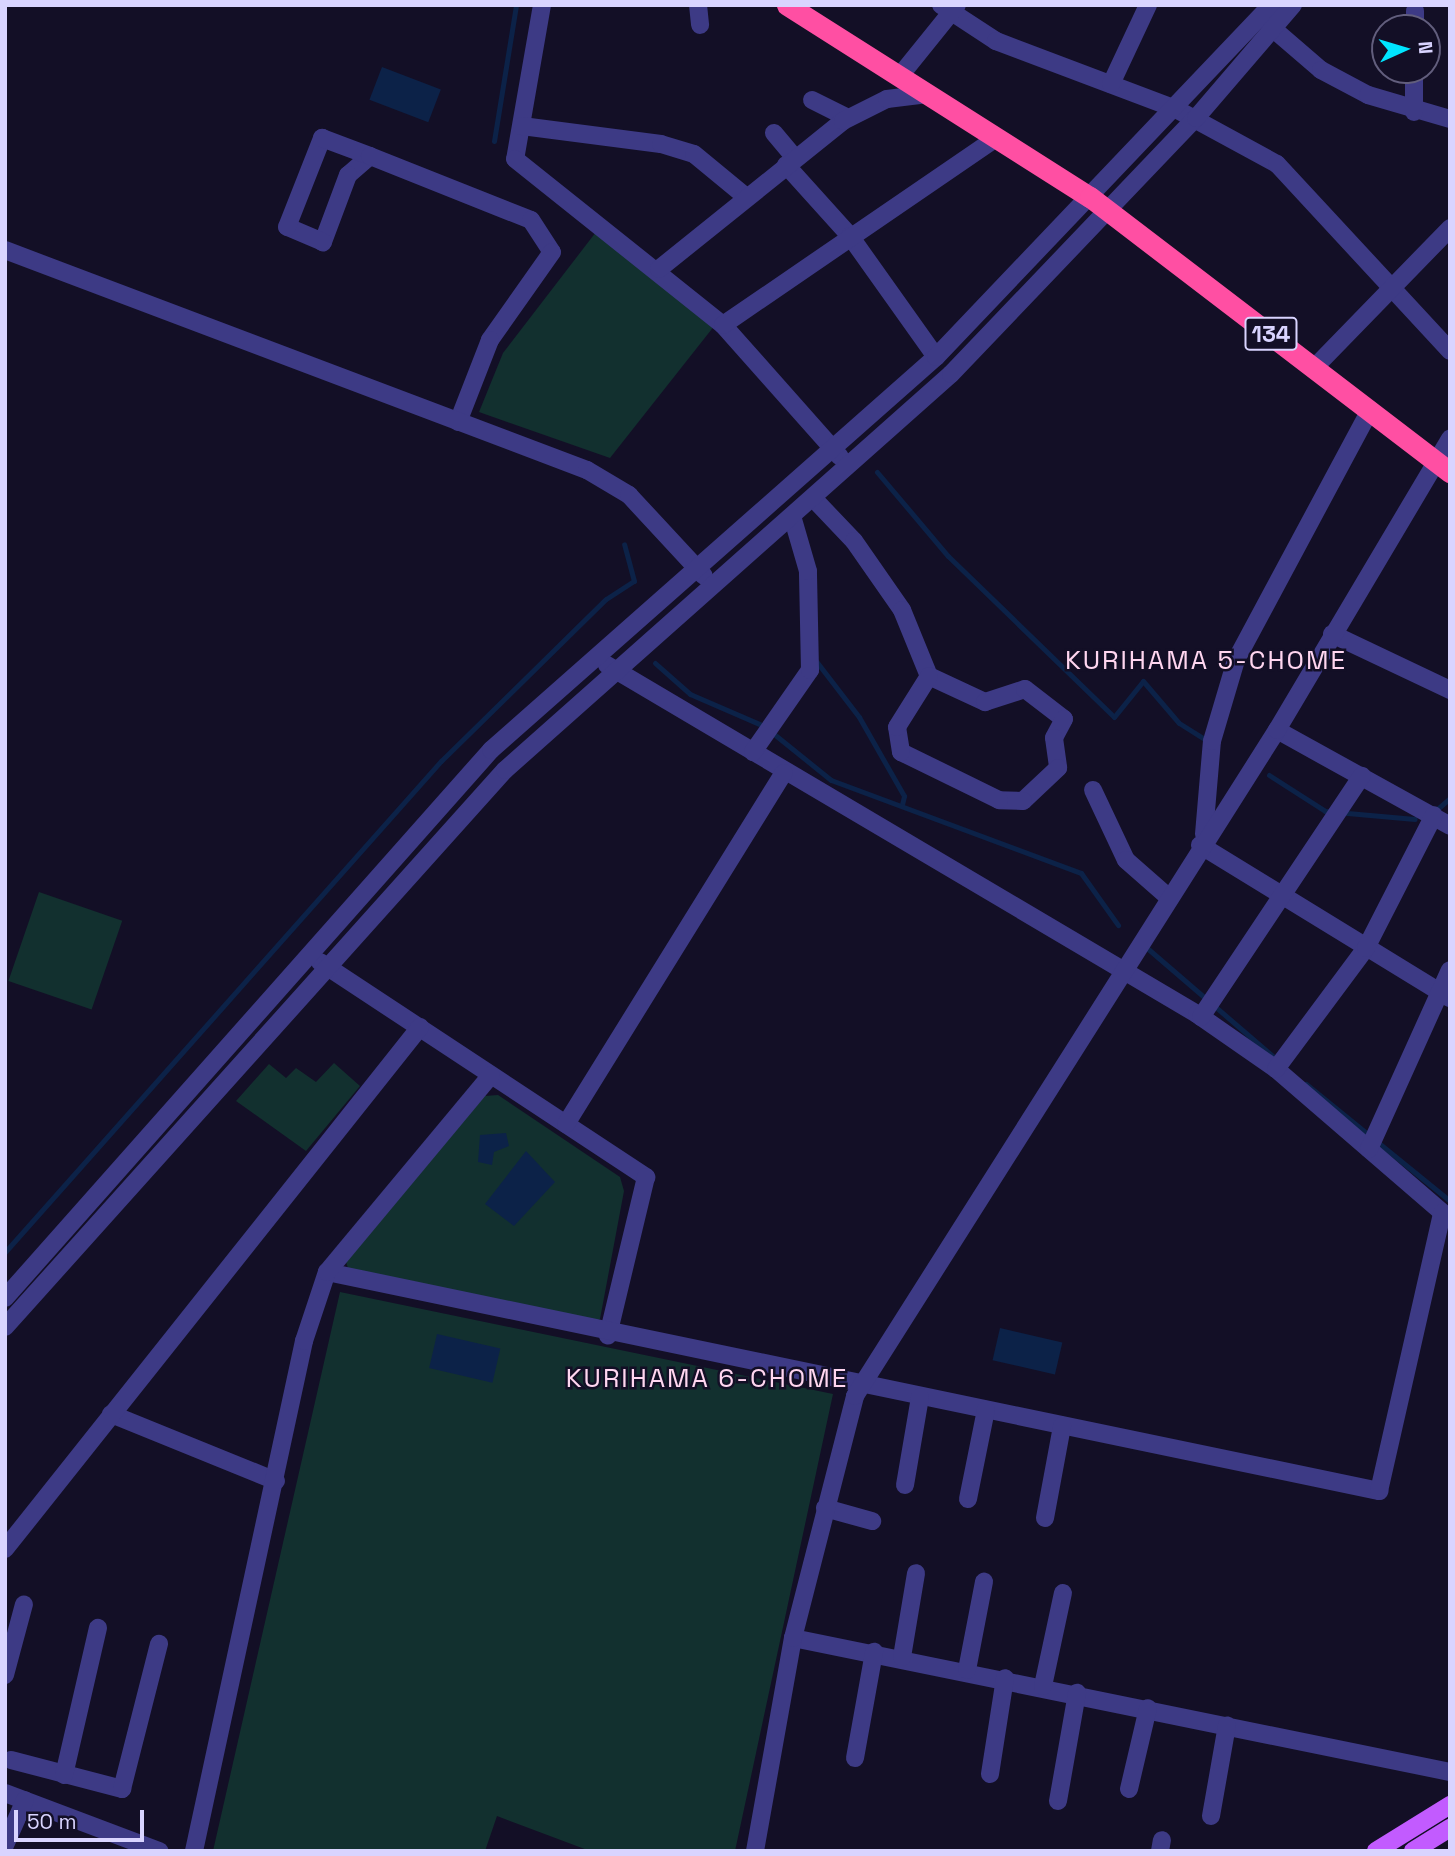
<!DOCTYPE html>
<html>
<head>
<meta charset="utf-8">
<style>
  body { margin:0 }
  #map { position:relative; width:1455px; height:1856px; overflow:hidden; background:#130f26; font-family:"Space Grotesk",sans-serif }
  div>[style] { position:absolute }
  .green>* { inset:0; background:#12302f; transform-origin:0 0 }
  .water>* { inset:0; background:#0c2248; transform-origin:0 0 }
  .stream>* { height:5px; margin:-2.5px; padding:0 2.5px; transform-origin:2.5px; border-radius:2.5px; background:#0c2248 }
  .minor>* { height:18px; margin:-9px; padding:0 9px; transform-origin:9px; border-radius:9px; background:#3d3a85 }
  .major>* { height:18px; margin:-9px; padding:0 9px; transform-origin:9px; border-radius:9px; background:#c25bff }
  .highway>* { height:21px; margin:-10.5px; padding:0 10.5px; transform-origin:10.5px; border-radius:10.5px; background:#ff4fa3 }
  span { translate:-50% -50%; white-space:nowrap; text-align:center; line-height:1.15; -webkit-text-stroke:5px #130f26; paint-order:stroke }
  .shield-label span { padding:2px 5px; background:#130f26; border:2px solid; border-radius:5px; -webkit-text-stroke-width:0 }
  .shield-label { font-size:23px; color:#d9d4ff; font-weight:700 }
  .neighbourhood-label { font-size:26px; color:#ffd6f0; letter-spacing:2px }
  .frame { position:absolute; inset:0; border:7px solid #d9d4ff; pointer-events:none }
  .north { position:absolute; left:1371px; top:14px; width:70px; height:70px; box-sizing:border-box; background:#130f26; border:2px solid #625e7d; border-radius:50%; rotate:86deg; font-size:19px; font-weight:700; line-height:28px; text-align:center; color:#d9d4ff }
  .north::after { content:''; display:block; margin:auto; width:24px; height:32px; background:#00e5ff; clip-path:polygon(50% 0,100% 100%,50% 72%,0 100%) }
  .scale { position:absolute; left:14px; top:1810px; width:130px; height:32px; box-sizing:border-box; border:4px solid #d9d4ff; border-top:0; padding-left:9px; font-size:21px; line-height:24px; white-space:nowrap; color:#d9d4ff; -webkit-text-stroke:5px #130f26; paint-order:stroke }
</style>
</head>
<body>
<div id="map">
  <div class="green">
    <div style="clip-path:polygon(596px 232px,715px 325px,610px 458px,479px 412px,503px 353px)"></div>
    <div style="left:39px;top:892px;width:88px;height:94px;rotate:19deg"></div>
    <div style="clip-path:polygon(334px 1063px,360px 1086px,306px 1151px,236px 1101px,269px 1064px,286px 1078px,296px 1068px,316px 1082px)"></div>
    <div style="clip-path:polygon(498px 1095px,620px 1177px,624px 1191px,600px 1319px,591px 1324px,349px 1271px,345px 1259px,485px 1096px)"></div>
    <div style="clip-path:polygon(340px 1292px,833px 1394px,735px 1851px,590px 1851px,497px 1816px,485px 1851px,213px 1851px)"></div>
  </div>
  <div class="water">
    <div style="left:382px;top:67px;width:63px;height:35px;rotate:21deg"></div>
    <div style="clip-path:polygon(506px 1133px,509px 1146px,494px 1152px,492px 1165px,478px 1162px,480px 1135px)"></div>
    <div style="clip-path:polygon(526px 1151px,555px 1182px,514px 1226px,485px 1204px)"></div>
    <div style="left:1000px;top:1328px;width:64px;height:33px;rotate:13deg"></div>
    <div style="left:437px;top:1334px;width:65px;height:35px;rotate:13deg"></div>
  </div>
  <div class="stream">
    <div style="left:494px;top:141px;width:138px;rotate:-80.8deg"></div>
    <div style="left:877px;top:472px;width:110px;rotate:49.8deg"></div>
    <div style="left:948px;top:556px;width:231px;rotate:44.1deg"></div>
    <div style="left:1114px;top:717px;width:46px;rotate:-51.1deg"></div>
    <div style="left:1143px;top:681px;width:55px;rotate:49.4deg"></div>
    <div style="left:1179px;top:723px;width:34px;rotate:32deg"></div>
    <div style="left:816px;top:661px;width:71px;rotate:52.5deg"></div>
    <div style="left:859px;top:717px;width:91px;rotate:60.3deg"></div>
    <div style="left:904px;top:796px;width:9px;rotate:103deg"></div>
    <div style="left:655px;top:663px;width:47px;rotate:41.5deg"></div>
    <div style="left:690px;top:694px;width:81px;rotate:23.4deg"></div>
    <div style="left:764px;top:726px;width:86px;rotate:38.9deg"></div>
    <div style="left:831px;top:780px;width:267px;rotate:20.4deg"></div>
    <div style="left:1081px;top:873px;width:64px;rotate:54.6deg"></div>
    <div style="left:1269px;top:775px;width:67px;rotate:32.7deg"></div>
    <div style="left:1325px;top:811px;width:90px;rotate:5.1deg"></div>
    <div style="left:1435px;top:811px;width:20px;rotate:-41deg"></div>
    <div style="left:1147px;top:948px;width:172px;rotate:40.7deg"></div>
    <div style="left:1306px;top:1084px;width:186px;rotate:39.1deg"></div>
    <div style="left:5px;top:1252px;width:657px;rotate:-48.4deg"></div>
    <div style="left:441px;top:761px;width:231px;rotate:-44.5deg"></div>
    <div style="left:606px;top:599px;width:33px;rotate:-33deg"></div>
    <div style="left:634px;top:581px;width:38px;rotate:-105deg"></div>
  </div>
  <div class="minor">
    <div style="left:542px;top:5px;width:156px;rotate:99.9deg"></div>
    <div style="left:515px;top:159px;width:266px;rotate:38.6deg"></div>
    <div style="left:723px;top:325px;width:176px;rotate:48.4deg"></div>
    <div style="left:698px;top:5px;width:20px;rotate:84deg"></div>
    <div style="left:941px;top:5px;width:66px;rotate:33.2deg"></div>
    <div style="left:996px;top:41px;width:192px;rotate:20.7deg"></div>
    <div style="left:1176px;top:109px;width:115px;rotate:28.6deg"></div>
    <div style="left:1277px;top:164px;width:255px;rotate:47.2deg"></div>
    <div style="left:1270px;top:26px;width:67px;rotate:40.8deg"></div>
    <div style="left:1321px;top:70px;width:53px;rotate:28deg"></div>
    <div style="left:1368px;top:95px;width:85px;rotate:16.3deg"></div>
    <div style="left:1415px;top:28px;width:17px;rotate:-90deg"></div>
    <div style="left:899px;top:77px;width:92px;rotate:-51.1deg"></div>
    <div style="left:1111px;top:84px;width:87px;rotate:-64.9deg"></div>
    <div style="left:812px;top:100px;width:40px;rotate:26.6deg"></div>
    <div style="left:1414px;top:112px;width:42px;rotate:-90deg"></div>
    <div style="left:522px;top:126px;width:140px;rotate:7.4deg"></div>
    <div style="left:661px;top:144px;width:34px;rotate:17deg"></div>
    <div style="left:694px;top:154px;width:66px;rotate:39.5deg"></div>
    <div style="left:774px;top:133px;width:31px;rotate:50deg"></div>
    <div style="left:370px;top:156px;width:29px;rotate:139deg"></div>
    <div style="left:348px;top:175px;width:72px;rotate:110.5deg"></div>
    <div style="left:323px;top:242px;width:39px;rotate:-157deg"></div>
    <div style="left:287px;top:227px;width:96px;rotate:-68.5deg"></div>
    <div style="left:322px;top:138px;width:51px;rotate:20.6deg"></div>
    <div style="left:370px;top:156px;width:173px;rotate:21.7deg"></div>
    <div style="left:531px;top:220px;width:38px;rotate:57deg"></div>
    <div style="left:552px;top:252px;width:108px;rotate:125.2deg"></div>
    <div style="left:490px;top:340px;width:88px;rotate:111.3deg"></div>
    <div style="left:786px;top:165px;width:96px;rotate:48deg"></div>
    <div style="left:850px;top:236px;width:148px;rotate:54.6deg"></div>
    <div style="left:5px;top:250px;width:622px;rotate:20.71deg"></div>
    <div style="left:587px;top:470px;width:49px;rotate:30.8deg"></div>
    <div style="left:629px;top:495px;width:110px;rotate:47.2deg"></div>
    <div style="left:659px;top:269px;width:236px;rotate:-38.8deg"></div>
    <div style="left:843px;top:121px;width:49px;rotate:-26.6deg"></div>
    <div style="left:887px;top:99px;width:39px;rotate:-7deg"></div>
    <div style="left:723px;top:325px;width:330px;rotate:-34.4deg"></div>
    <div style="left:1315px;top:367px;width:194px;rotate:-45.8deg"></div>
    <div style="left:813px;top:498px;width:59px;rotate:46.4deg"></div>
    <div style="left:854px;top:541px;width:84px;rotate:55.2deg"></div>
    <div style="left:902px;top:610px;width:71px;rotate:67.8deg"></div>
    <div style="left:929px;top:676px;width:62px;rotate:24.9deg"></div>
    <div style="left:985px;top:702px;width:42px;rotate:-18deg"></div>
    <div style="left:1025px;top:689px;width:49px;rotate:37.6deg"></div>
    <div style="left:1064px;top:719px;width:21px;rotate:118deg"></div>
    <div style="left:1054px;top:738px;width:30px;rotate:82deg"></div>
    <div style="left:1058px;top:768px;width:48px;rotate:136.7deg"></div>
    <div style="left:1023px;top:801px;width:24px;rotate:-178deg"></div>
    <div style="left:999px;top:800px;width:109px;rotate:-153.9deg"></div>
    <div style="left:901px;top:752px;width:25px;rotate:-99deg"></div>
    <div style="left:897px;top:727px;width:60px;rotate:-57.9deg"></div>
    <div style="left:1332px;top:634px;width:131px;rotate:25.4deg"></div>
    <div style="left:607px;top:665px;width:685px;rotate:30.61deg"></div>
    <div style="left:1197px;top:1014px;width:96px;rotate:34.8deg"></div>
    <div style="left:1276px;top:1069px;width:230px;rotate:40.8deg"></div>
    <div style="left:1277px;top:730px;width:198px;rotate:29deg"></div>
    <div style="left:753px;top:752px;width:100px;rotate:-55.2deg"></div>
    <div style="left:810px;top:670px;width:99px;rotate:-91.2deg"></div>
    <div style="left:808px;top:571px;width:57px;rotate:-106.2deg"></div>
    <div style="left:1093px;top:790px;width:77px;rotate:64.8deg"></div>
    <div style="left:1126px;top:860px;width:55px;rotate:41.3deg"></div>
    <div style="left:1204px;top:834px;width:93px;rotate:-85.1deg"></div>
    <div style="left:1212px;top:741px;width:84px;rotate:-73.5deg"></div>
    <div style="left:1236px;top:660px;width:284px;rotate:-61.8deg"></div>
    <div style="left:1200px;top:845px;width:293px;rotate:31.5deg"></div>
    <div style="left:320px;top:962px;width:391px;rotate:33.4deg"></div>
    <div style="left:646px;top:1177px;width:163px;rotate:103.5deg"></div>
    <div style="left:1201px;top:1017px;width:290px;rotate:-56.3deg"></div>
    <div style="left:1276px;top:1069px;width:151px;rotate:-53.4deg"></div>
    <div style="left:1366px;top:948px;width:149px;rotate:-62.9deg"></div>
    <div style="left:566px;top:1124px;width:413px;rotate:-58.2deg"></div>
    <div style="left:1369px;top:1149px;width:196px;rotate:-65.7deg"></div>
    <div style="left:327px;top:1272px;width:1075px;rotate:11.76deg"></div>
    <div style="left:1379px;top:1491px;width:285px;rotate:-77.2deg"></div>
    <div style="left:5px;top:1298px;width:732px;rotate:-48.43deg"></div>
    <div style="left:491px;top:750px;width:594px;rotate:-41.45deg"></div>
    <div style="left:936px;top:357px;width:486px;rotate:-46.4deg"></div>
    <div style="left:5px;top:1327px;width:748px;rotate:-48.09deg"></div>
    <div style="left:505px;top:770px;width:596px;rotate:-41.6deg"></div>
    <div style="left:951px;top:374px;width:354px;rotate:-46.3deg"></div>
    <div style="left:1196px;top:118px;width:149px;rotate:-49.4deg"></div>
    <div style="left:111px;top:1414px;width:178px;rotate:22.1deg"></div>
    <div style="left:905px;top:1485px;width:89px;rotate:-80.3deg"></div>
    <div style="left:968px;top:1499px;width:91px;rotate:-78.6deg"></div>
    <div style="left:825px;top:1508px;width:49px;rotate:15.5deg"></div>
    <div style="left:1045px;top:1518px;width:94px;rotate:-79.5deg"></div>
    <div style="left:5px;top:1549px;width:667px;rotate:-51.51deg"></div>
    <div style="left:793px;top:1638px;width:671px;rotate:11.53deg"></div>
    <div style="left:902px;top:1657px;width:85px;rotate:-80.5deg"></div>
    <div style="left:967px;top:1670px;width:90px;rotate:-79.1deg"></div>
    <div style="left:5px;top:1675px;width:73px;rotate:-75deg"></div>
    <div style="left:1043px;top:1686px;width:95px;rotate:-77.9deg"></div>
    <div style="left:855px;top:1758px;width:108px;rotate:-79.8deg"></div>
    <div style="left:11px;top:1760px;width:115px;rotate:14.6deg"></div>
    <div style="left:122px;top:1789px;width:150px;rotate:-75.7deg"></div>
    <div style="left:990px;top:1774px;width:97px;rotate:-81.1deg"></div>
    <div style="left:64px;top:1775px;width:151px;rotate:-77deg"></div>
    <div style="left:1129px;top:1789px;width:83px;rotate:-76.8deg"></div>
    <div style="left:5px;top:1793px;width:165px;rotate:20.6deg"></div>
    <div style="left:1058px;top:1801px;width:110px;rotate:-80deg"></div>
    <div style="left:1211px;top:1816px;width:92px;rotate:-80deg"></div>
    <div style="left:5px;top:1845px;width:49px;rotate:-66deg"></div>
    <div style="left:194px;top:1851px;width:522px;rotate:-77.83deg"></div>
    <div style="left:304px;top:1341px;width:73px;rotate:-71.6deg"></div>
    <div style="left:327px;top:1272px;width:256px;rotate:-50.2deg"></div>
    <div style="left:755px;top:1851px;width:216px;rotate:-79.9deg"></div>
    <div style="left:793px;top:1638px;width:250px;rotate:-75.6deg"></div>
    <div style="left:855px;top:1396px;width:788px;rotate:-57.64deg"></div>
    <div style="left:1277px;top:730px;width:339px;rotate:-59.3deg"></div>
    <div style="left:1160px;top:1851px;width:11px;rotate:-80deg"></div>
  </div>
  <div class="major">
    <div style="left:1376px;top:1851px;width:87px;rotate:-31.9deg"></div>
    <div style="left:1413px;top:1851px;width:44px;rotate:-31.9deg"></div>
  </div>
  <div class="highway">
    <div style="left:787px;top:5px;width:359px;rotate:32.4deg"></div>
    <div style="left:1090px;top:197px;width:453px;rotate:37.4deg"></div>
  </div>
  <div class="shield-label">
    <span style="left:1271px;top:334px">134</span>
  </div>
  <div class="neighbourhood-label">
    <span style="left:1206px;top:661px">KURIHAMA 5-CHOME</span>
    <span style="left:707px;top:1379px">KURIHAMA 6-CHOME</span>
  </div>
  <div class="frame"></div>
  <div class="north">N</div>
  <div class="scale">50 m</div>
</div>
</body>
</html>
